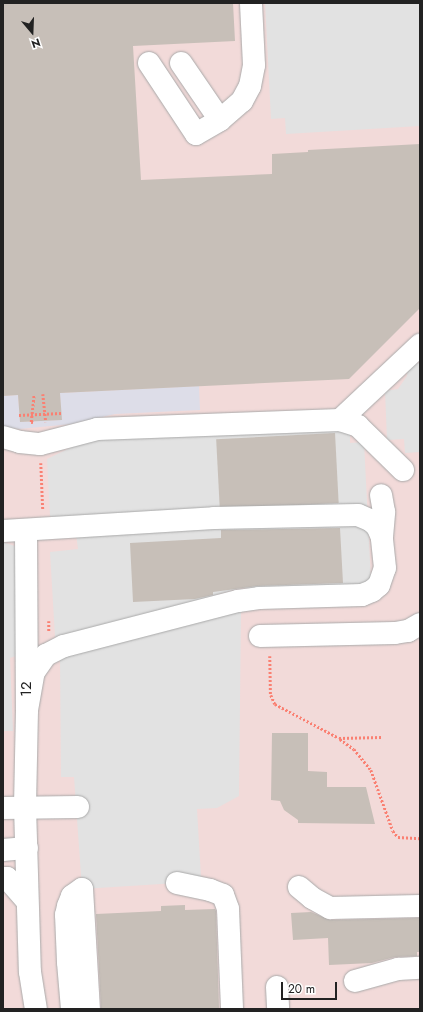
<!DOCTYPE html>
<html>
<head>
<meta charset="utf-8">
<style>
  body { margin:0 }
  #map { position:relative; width:423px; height:1012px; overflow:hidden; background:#f2efe9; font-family:Jost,sans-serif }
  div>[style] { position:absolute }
  .commercial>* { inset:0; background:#f2dad9; transform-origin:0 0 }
  .parking>* { inset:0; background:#e2e2e2 }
  .plaza>* { inset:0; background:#dddde8 }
  .building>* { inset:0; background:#c7bfb8; transform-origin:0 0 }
  .path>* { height:2.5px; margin-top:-1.25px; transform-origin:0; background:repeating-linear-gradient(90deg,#fa8072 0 2px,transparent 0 4px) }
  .roads { filter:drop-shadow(0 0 1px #a9a9a9) drop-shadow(0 0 1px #a9a9a9) }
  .minor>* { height:22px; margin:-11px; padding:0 11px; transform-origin:11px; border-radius:11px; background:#fff }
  span { translate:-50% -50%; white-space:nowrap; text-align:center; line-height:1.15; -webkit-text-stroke:3.5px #fff; paint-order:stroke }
  .street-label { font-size:15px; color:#222 }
  .frame { position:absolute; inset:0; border:4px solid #222; pointer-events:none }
  .north { position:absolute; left:12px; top:12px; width:40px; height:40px; -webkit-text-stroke:3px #fff; paint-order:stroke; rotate:161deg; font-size:11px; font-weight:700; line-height:16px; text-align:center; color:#222 }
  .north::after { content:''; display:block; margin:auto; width:14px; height:18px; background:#222; clip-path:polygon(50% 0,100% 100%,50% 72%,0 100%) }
  .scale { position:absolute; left:281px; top:982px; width:56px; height:18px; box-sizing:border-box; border:2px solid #222; border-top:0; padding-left:5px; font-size:12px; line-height:14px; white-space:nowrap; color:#222; -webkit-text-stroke:3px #fff; paint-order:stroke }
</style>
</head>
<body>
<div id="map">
  <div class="commercial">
    <div style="left:3px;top:3px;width:417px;height:1006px"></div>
  </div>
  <div class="parking">
    <div style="clip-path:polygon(265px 3px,420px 3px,420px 126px,286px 134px,285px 118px,271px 119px)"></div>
    <div style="clip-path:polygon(420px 363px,420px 452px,405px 453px,404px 439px,387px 440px,385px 391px,398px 389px,407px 376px,408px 364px)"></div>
    <div style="clip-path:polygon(318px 428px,350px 432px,350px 443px,364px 442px,371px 580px,357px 586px,240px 588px,150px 614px,55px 637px,50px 552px,78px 549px,75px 527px,50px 516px,47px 459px,97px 435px)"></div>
    <div style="clip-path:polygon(3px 542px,26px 550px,27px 652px,10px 658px,13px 731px,3px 731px)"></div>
    <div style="clip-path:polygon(241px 611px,239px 796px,217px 808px,197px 809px,201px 877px,177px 883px,82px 889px,74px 777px,61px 777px,60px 657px)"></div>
  </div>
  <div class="plaza">
    <div style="clip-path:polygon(199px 386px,200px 410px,115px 414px,72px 424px,40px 427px,19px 429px,3px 427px,3px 396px,18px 395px,20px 422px,61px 420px,60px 393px)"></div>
  </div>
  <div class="building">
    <div style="clip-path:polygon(3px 3px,233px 3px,235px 41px,133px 46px,141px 180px,272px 174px,272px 154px,308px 152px,308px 150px,420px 144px,420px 308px,349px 379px,60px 393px,62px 420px,20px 422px,18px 395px,3px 396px)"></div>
    <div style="left:335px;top:433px;width:70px;height:119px;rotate:87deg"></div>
    <div style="clip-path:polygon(340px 528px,343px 583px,257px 586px,213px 592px,213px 595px,195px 599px,133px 602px,130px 543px,221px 538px,221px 530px)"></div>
    <div style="clip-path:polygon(272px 733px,308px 733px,308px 771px,327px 772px,327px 787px,366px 787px,375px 824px,298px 823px,298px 820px,284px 810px,280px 801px,271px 800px)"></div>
    <div style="clip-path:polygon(185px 905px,185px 910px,215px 909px,216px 911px,219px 1009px,101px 1009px,96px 914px,161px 911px,161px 906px)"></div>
    <div style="clip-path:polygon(311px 912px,330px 920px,420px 918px,420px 952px,417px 952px,417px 956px,395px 957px,372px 963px,329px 965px,328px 938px,293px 940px,291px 913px)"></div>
  </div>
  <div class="path">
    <div style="left:43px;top:394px;width:28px;rotate:84deg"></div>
    <div style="left:19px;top:415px;width:42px;rotate:-2.7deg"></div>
    <div style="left:33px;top:423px;width:2px;rotate:-153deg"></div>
    <div style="left:31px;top:422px;width:27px;rotate:-84deg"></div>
    <div style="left:41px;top:463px;width:47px;rotate:87.6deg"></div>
    <div style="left:49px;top:621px;width:11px;rotate:90deg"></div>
    <div style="left:270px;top:656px;width:39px;rotate:89deg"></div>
    <div style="left:271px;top:695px;width:10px;rotate:66deg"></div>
    <div style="left:275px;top:704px;width:72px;rotate:28deg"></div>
    <div style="left:339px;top:738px;width:43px;rotate:-1.3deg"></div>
    <div style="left:340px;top:739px;width:17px;rotate:36deg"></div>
    <div style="left:354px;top:749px;width:27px;rotate:51deg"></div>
    <div style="left:371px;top:770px;width:65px;rotate:70.2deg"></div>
    <div style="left:393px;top:831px;width:8px;rotate:50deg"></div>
    <div style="left:398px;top:837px;width:22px;rotate:3deg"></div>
  </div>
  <div class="roads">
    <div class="minor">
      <div style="left:149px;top:63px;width:85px;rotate:56.5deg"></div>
      <div style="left:196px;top:134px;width:28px;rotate:-30deg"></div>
      <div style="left:220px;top:120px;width:29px;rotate:-41deg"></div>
      <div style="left:242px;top:101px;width:17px;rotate:-62deg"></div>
      <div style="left:250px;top:86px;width:21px;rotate:-79deg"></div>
      <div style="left:254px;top:65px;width:62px;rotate:-92.8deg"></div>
      <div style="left:181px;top:63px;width:69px;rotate:55.6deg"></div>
      <div style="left:340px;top:420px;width:110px;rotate:-43.2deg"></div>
      <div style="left:3px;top:437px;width:18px;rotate:16deg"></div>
      <div style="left:20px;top:442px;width:20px;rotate:6deg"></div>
      <div style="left:40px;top:444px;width:59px;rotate:-14.7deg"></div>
      <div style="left:97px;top:429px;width:243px;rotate:-2.1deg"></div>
      <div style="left:340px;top:420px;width:19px;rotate:18deg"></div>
      <div style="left:358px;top:426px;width:63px;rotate:44.4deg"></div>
      <div style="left:26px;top:530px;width:180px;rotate:89.7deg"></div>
      <div style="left:27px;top:710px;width:97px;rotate:91.2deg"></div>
      <div style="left:25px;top:807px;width:165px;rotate:88.3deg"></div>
      <div style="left:30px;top:972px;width:37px;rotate:81deg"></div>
      <div style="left:3px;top:531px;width:211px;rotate:-3.5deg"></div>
      <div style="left:214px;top:518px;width:144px;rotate:-1.2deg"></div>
      <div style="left:358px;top:515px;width:13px;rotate:23deg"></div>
      <div style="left:370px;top:520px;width:9px;rotate:41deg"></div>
      <div style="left:377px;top:526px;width:12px;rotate:66deg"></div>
      <div style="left:260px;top:636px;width:135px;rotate:-1.3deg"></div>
      <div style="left:395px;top:633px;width:13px;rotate:-9deg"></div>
      <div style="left:408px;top:631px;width:14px;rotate:-30deg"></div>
      <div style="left:27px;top:710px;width:39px;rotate:-80deg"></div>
      <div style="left:34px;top:672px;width:21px;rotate:-55deg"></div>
      <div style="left:46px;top:655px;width:20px;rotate:-27deg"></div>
      <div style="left:64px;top:646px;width:180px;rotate:-14.5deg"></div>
      <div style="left:238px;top:601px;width:21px;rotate:-8deg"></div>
      <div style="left:259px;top:598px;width:103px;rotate:-1.7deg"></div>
      <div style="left:362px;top:595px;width:11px;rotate:-22deg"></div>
      <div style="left:372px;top:591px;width:9px;rotate:-41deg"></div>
      <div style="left:379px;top:585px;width:18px;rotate:-71deg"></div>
      <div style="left:385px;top:568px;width:31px;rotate:-96deg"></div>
      <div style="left:382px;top:537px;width:25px;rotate:-85deg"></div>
      <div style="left:384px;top:512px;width:17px;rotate:-100deg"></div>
      <div style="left:3px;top:808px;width:75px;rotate:-0.8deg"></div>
      <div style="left:3px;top:850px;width:24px;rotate:-5deg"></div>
      <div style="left:3px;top:878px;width:4px"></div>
      <div style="left:7px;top:878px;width:30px;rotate:49deg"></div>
      <div style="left:177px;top:883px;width:34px;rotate:12deg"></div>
      <div style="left:210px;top:890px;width:14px;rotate:21deg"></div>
      <div style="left:223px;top:895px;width:15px;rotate:70deg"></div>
      <div style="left:228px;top:909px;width:100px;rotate:87.7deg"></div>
      <div style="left:299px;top:887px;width:17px;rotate:40deg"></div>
      <div style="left:312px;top:898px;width:21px;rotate:29deg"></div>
      <div style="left:330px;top:908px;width:90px;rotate:-1.3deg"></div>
      <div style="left:355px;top:981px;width:45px;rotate:-15.6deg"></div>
      <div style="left:398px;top:969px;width:22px;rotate:-3deg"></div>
      <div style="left:277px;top:987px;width:22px;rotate:87deg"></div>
      <div style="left:72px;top:1009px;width:47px;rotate:-94.9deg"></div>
      <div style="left:68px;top:962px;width:47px;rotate:-92.4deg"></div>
      <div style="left:66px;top:915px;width:9px;rotate:-77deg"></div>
      <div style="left:68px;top:906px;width:11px;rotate:-68deg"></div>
      <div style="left:72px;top:896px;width:12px;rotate:-35deg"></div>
      <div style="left:82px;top:889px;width:120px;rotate:86.7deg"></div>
    </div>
  </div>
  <div class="street-label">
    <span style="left:27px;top:689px;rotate:-90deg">12</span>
  </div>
  <div class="frame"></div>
  <div class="north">N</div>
  <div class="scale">20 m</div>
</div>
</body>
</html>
